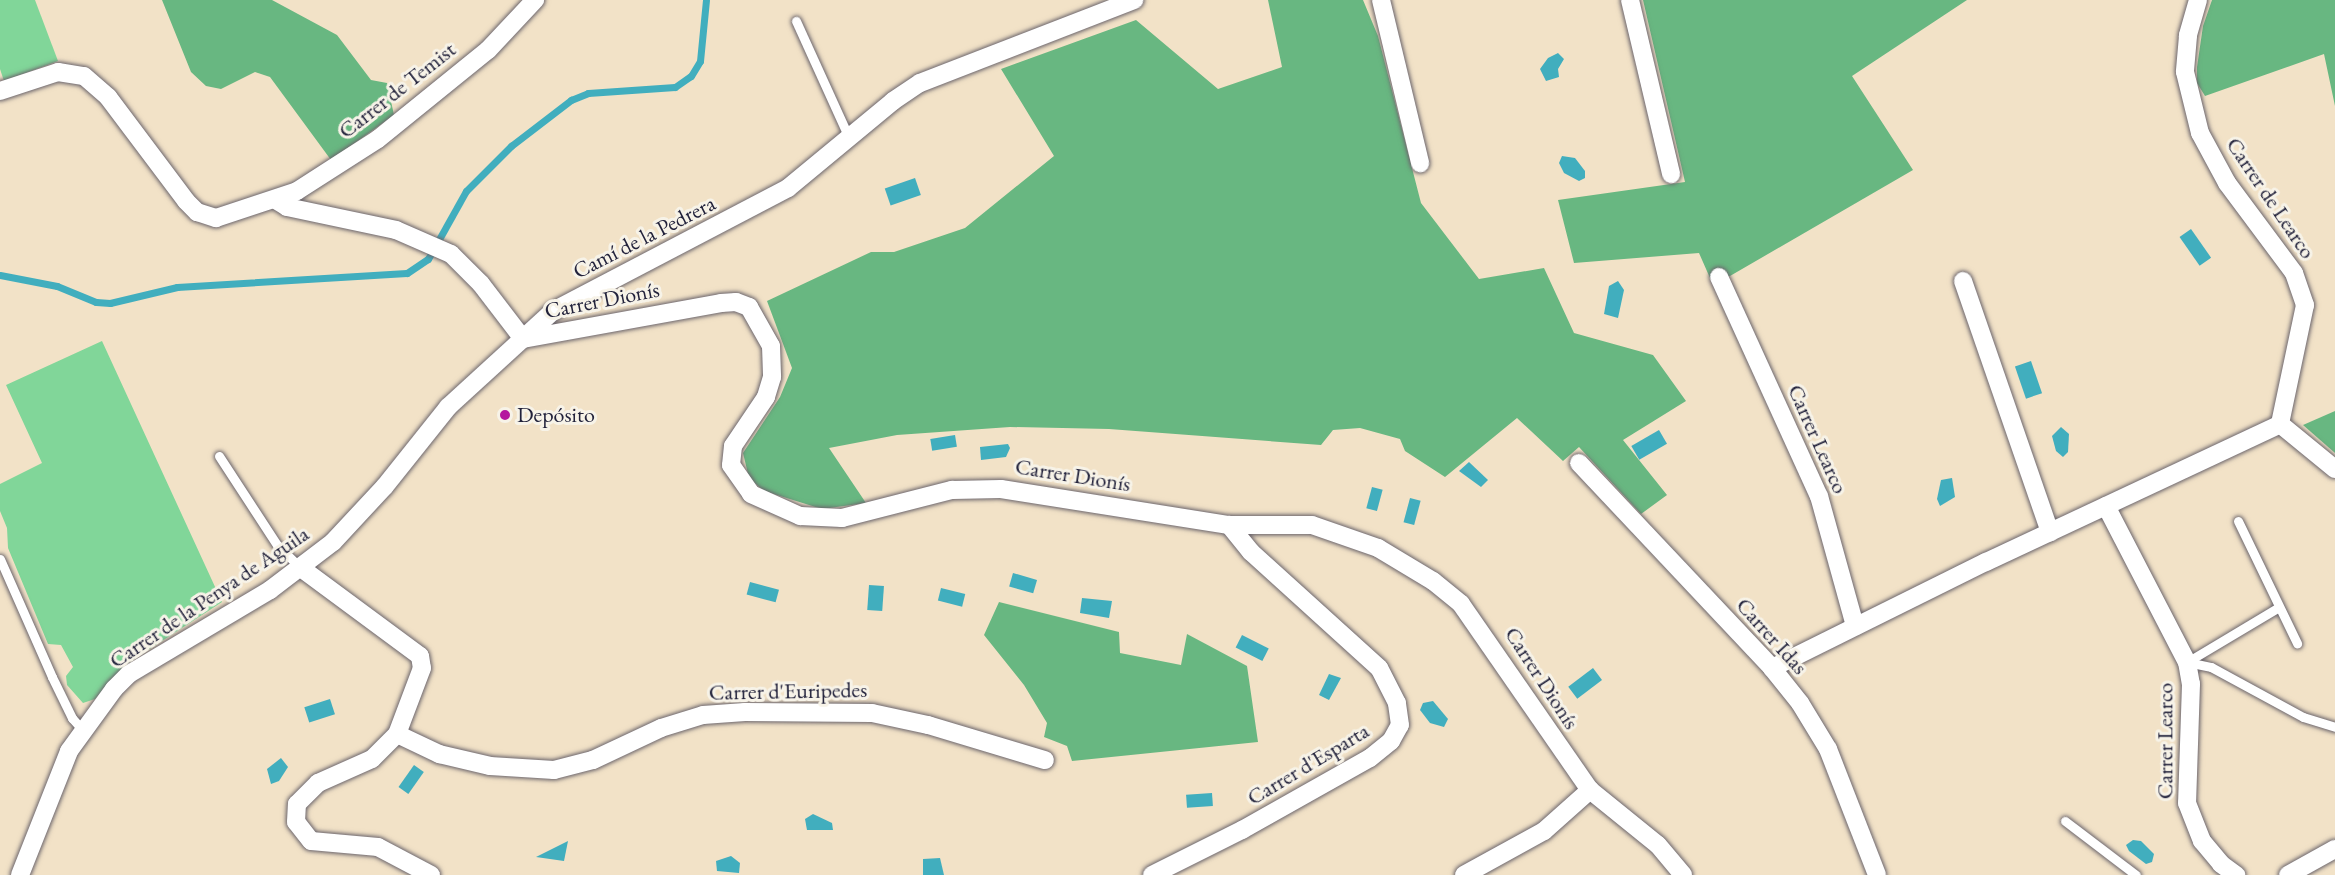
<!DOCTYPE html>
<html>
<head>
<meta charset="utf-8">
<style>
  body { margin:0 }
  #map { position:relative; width:2335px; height:875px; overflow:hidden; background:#f2e2c7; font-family:"EB Garamond",serif }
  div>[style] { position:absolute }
  .green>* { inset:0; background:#81d699 }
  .forest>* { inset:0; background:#68b781 }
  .water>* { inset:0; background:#41aebe; transform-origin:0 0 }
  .stream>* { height:7px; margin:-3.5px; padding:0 3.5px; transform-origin:3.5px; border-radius:3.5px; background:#41aebe }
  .roads { filter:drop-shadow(0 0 2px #6b656c) drop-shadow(0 0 2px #6b656c) }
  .lane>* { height:9px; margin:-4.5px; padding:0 4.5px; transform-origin:4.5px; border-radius:4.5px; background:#fff }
  .street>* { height:18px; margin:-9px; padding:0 9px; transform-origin:9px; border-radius:9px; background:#fff }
  .dots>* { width:16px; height:16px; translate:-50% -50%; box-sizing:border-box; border:3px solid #f7f3e8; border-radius:50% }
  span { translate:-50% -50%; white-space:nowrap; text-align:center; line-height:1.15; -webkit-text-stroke:6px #f7f3e8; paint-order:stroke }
  .street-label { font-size:22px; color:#22223b }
  .poi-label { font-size:22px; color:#22223b }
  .left { translate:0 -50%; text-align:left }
</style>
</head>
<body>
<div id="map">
  <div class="green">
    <div style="clip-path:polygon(0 0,35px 0,58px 61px,4px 81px,0 69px)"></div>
    <div style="clip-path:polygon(102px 341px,222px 602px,125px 665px,95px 699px,83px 703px,67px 685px,66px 676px,73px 667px,61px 645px,48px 644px,8px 548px,7px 528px,0 511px,0 484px,42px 463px,6px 385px)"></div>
  </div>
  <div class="forest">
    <div style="clip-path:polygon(162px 0,272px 0,337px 35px,371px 80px,387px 83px,394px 115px,331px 160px,270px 77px,255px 72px,221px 89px,206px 86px,191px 72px)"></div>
    <div style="clip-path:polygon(1268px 0,1363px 0,1378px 36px,1421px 203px,1479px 279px,1544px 268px,1574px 333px,1653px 355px,1686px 401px,1623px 440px,1667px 495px,1641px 514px,1579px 447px,1563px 461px,1517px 418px,1445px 477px,1405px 451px,1400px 439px,1360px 428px,1333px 430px,1321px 445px,1109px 429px,1010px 427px,897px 435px,829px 448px,866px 503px,822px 509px,764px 491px,749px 478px,743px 453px,780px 397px,792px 368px,767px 301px,871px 252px,894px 252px,965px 228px,1054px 156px,1001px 69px,1136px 20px,1218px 89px,1282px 67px)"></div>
    <div style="clip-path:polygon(1643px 0,1967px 0,1852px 76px,1913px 170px,1730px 276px,1710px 278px,1699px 253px,1574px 263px,1558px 200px,1685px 182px)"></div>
    <div style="clip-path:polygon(2212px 0,2335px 0,2335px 106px,2324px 54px,2205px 96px,2197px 83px,2197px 67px,2203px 26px)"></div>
    <div style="clip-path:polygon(2335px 411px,2335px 453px,2303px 425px)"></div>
    <div style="clip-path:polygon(999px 602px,1119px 632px,1120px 653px,1181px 665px,1187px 634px,1247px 666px,1258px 742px,1072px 761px,1067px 746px,1044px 737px,1047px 723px,1024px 685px,984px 635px)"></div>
  </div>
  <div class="water">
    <div style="clip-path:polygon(1558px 53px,1564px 59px,1558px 69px,1559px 77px,1546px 81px,1540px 69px,1548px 58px)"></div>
    <div style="clip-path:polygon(1562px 156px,1575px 158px,1585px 171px,1585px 178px,1579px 181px,1564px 173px,1559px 163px)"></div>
    <div style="left:915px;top:178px;width:18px;height:32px;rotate:71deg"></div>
    <div style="left:2191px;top:229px;width:35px;height:14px;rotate:55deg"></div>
    <div style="clip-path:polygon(1618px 281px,1624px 290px,1618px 318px,1604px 314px,1609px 286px)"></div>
    <div style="left:2031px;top:361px;width:34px;height:17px;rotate:71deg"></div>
    <div style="clip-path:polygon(2061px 427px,2069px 434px,2068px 452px,2063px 457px,2056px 451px,2052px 436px)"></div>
    <div style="left:1659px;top:430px;width:16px;height:32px;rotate:60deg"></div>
    <div style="left:955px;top:435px;width:12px;height:25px;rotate:81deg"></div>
    <div style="clip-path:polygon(1008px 444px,1010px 448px,1006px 457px,981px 460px,980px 447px)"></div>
    <div style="clip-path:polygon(1469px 462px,1488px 480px,1481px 487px,1459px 471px)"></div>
    <div style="clip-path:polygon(1952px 478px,1955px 497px,1940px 506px,1937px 499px,1941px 480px)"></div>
    <div style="left:1372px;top:487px;width:11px;height:22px;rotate:15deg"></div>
    <div style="left:1410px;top:498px;width:11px;height:25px;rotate:15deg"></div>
    <div style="left:1013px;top:573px;width:25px;height:14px;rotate:16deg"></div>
    <div style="left:750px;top:582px;width:30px;height:13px;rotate:15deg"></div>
    <div style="left:869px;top:585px;width:15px;height:25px;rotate:4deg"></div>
    <div style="left:941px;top:588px;width:25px;height:13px;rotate:14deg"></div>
    <div style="clip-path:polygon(1082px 598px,1112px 601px,1109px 618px,1080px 613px)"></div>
    <div style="left:1242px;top:635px;width:30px;height:14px;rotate:27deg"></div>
    <div style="left:1593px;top:668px;width:15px;height:31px;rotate:53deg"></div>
    <div style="clip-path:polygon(1329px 674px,1341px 678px,1329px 700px,1319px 695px)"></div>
    <div style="left:330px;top:699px;width:16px;height:27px;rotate:72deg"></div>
    <div style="clip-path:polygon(1433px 701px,1448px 719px,1444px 727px,1430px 723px,1420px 710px,1423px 703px)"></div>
    <div style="clip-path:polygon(281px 758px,288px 767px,279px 781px,271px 784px,267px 769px)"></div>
    <div style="left:414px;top:765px;width:12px;height:27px;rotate:35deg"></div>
    <div style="left:1212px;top:793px;width:13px;height:26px;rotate:86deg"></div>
    <div style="clip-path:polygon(813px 814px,832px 823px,833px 830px,807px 830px,805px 819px)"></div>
    <div style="clip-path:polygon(2133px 840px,2141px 841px,2154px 854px,2152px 862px,2146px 864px,2129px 851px,2126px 845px)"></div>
    <div style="clip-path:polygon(568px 841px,564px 861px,536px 857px)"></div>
    <div style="clip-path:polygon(731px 856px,740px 863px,739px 873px,717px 871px,716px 861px)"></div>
    <div style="clip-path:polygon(940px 858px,944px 875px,923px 875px,923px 859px)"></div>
  </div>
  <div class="stream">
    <div style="left:0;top:275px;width:58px;rotate:10.9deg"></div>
    <div style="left:57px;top:286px;width:42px;rotate:22.3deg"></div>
    <div style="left:96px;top:302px;width:14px;rotate:4deg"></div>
    <div style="left:110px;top:303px;width:69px;rotate:-13.4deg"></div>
    <div style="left:177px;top:287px;width:230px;rotate:-3.5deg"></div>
    <div style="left:407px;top:273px;width:25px;rotate:-34deg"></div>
    <div style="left:428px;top:259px;width:78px;rotate:-60.8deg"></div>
    <div style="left:466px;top:191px;width:64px;rotate:-45deg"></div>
    <div style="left:511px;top:146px;width:76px;rotate:-37.5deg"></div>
    <div style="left:571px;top:100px;width:18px;rotate:-22deg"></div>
    <div style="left:588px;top:93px;width:87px;rotate:-3.9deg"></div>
    <div style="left:675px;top:87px;width:19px;rotate:-35deg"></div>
    <div style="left:691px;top:76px;width:17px;rotate:-59deg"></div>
    <div style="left:700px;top:61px;width:61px;rotate:-84.4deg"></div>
  </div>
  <div class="roads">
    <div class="lane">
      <div style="left:796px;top:21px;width:128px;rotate:65.6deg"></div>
      <div style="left:219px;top:456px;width:106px;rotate:56.9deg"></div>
      <div style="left:277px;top:545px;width:33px;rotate:44deg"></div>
      <div style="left:2238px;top:521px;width:136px;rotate:64.2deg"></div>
      <div style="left:0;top:559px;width:129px;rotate:66.2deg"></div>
      <div style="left:52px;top:677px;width:46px;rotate:64deg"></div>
      <div style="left:72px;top:718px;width:15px;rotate:48deg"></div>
      <div style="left:2187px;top:662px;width:25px;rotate:12deg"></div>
      <div style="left:2211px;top:667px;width:105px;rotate:28.5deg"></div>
      <div style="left:2303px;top:717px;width:34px;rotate:17deg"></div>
      <div style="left:2187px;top:662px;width:107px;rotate:-30.9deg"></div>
      <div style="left:2065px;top:821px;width:89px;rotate:37.3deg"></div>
    </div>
    <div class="street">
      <div style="left:1381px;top:0;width:168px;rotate:76.5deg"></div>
      <div style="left:1630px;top:0;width:179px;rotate:76.7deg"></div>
      <div style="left:2198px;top:0;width:37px;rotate:106deg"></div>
      <div style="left:2188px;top:36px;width:36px;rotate:95deg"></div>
      <div style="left:2185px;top:72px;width:63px;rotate:76.2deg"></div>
      <div style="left:2200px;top:133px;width:57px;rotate:61.6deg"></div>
      <div style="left:2227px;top:183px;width:112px;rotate:53.3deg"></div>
      <div style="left:2294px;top:273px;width:34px;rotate:71deg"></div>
      <div style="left:2305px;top:305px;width:122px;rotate:101.9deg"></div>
      <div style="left:0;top:91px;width:61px;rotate:-18.1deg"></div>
      <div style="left:58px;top:72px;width:26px;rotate:9deg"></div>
      <div style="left:84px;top:76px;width:32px;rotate:41deg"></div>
      <div style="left:108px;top:97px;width:130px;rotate:53.1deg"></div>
      <div style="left:186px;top:201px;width:16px;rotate:45deg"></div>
      <div style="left:197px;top:212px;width:20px;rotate:18deg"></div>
      <div style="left:216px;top:218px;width:85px;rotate:-18.4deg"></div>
      <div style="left:297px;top:191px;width:96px;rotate:-32.7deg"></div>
      <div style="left:378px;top:139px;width:141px;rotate:-39deg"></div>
      <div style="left:488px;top:50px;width:69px;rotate:-46.8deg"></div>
      <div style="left:276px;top:200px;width:13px;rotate:32deg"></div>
      <div style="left:287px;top:207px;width:111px;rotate:11.9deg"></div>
      <div style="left:396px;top:230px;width:60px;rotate:23.6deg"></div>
      <div style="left:451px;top:254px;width:42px;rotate:45deg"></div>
      <div style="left:481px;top:284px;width:69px;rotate:52.6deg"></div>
      <div style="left:1719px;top:277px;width:241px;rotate:65.5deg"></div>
      <div style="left:1819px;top:496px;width:135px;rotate:74.5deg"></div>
      <div style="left:1963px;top:281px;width:266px;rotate:70.9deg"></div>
      <div style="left:523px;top:339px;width:201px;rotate:-10.3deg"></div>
      <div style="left:721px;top:303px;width:15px;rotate:-4deg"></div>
      <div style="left:736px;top:302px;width:14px;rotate:21deg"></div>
      <div style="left:749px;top:307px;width:45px;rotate:60.6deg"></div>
      <div style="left:771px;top:346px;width:31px;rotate:88deg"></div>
      <div style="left:772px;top:377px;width:21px;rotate:107deg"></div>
      <div style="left:766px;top:397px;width:59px;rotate:124deg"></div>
      <div style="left:733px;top:446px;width:19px;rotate:96deg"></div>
      <div style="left:731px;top:465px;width:35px;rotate:55deg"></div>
      <div style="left:751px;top:494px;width:54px;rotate:24.2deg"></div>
      <div style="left:800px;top:516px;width:42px;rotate:2.7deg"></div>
      <div style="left:842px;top:518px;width:114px;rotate:-14.3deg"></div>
      <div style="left:952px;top:490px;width:49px;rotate:-1.2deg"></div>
      <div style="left:1001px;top:489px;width:231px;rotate:9deg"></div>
      <div style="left:1229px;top:525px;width:83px"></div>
      <div style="left:1312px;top:525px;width:70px;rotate:19.2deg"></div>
      <div style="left:1378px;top:548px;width:64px;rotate:31deg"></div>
      <div style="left:1433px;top:581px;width:36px;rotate:39deg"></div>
      <div style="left:1461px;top:604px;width:226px;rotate:55.3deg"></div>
      <div style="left:1590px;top:790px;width:87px;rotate:39deg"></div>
      <div style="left:1658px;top:845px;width:39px;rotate:50deg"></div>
      <div style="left:2280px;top:424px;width:71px;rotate:39.3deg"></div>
      <div style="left:1579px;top:463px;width:282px;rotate:46.7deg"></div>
      <div style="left:1772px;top:668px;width:45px;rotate:51.3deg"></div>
      <div style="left:1800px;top:703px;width:54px;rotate:58.7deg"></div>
      <div style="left:1828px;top:749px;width:135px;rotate:68.7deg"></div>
      <div style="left:2106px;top:506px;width:176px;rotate:62.6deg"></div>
      <div style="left:2187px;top:662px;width:22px;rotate:80deg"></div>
      <div style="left:2191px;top:684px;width:119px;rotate:91.9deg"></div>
      <div style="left:2187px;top:803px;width:41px;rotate:68.5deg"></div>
      <div style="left:2202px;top:841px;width:30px;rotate:50deg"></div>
      <div style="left:2221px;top:864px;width:19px;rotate:36deg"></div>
      <div style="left:301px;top:568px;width:148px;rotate:36.5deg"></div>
      <div style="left:420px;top:656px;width:12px;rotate:81deg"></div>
      <div style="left:422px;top:668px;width:71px;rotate:110.7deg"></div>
      <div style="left:1772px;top:668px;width:239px;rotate:-26.4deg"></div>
      <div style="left:1986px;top:562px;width:325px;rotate:-25.1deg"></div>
      <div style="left:20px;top:875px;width:133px;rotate:-68.4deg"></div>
      <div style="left:69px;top:751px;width:77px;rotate:-54deg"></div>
      <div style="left:114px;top:689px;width:21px;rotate:-45deg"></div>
      <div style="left:129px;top:674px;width:164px;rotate:-30.8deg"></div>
      <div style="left:270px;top:590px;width:79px;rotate:-37.3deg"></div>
      <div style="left:333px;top:542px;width:76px;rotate:-47.1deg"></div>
      <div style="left:385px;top:486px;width:101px;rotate:-51.4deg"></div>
      <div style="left:448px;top:407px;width:142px;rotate:-42.4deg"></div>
      <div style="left:553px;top:311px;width:265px;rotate:-27.6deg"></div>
      <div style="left:788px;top:188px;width:136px;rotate:-39.6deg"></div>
      <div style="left:893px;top:101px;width:32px;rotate:-34deg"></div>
      <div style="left:920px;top:83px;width:230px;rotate:-21.2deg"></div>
      <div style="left:431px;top:875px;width:60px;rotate:-152.2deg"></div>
      <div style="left:378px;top:847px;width:67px;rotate:-174.9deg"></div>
      <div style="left:311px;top:841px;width:24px;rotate:-128deg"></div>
      <div style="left:296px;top:822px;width:18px;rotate:-87deg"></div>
      <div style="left:297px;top:804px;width:30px;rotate:-45deg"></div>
      <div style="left:318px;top:783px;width:59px;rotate:-24deg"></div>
      <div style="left:372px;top:759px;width:35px;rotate:-45deg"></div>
      <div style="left:397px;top:734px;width:47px;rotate:25.5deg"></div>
      <div style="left:439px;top:754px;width:52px;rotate:13.2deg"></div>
      <div style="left:490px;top:766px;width:64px;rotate:3.6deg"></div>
      <div style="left:554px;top:770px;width:40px;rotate:-14.4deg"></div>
      <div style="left:593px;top:760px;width:75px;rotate:-25.2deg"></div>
      <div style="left:661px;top:728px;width:44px;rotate:-17.2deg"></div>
      <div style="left:703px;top:715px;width:42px;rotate:-4.1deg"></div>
      <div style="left:745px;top:712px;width:127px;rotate:0.5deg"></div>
      <div style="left:872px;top:713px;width:57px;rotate:12.1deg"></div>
      <div style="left:928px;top:725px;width:122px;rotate:16.7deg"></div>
      <div style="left:1152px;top:875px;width:101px;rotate:-26.6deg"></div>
      <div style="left:1242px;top:830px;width:147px;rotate:-29.4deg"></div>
      <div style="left:1370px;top:758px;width:27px;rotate:-39deg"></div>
      <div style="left:1391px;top:741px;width:18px;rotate:-61deg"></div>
      <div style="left:1400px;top:725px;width:22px;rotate:-98deg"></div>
      <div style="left:1397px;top:703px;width:39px;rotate:-117deg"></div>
      <div style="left:1379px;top:668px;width:173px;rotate:-137.8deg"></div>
      <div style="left:1251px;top:552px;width:35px;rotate:-129deg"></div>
      <div style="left:1464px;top:875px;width:91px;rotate:-28.8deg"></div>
      <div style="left:1544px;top:831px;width:62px;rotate:-41.7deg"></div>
      <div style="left:2288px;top:875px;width:54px;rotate:-29deg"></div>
    </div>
  </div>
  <div class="dots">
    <div style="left:505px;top:415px;background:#b5179e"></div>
  </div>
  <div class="street-label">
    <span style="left:397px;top:90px;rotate:-38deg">Carrer de Temist</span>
    <span style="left:2271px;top:198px;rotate:56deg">Carrer de Learco</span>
    <span style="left:644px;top:237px;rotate:-27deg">Camí de la Pedrera</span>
    <span style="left:602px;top:300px;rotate:-11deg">Carrer Dionís</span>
    <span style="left:1818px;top:439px;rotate:66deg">Carrer Learco</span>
    <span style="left:1073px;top:475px;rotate:9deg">Carrer Dionís</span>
    <span style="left:209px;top:597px;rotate:-34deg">Carrer de la Penya de Aguila</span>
    <span style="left:1772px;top:636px;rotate:48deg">Carrer Idas</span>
    <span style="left:1542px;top:678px;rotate:57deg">Carrer Dionís</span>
    <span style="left:788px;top:691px;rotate:-1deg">Carrer d'Euripedes</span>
    <span style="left:2165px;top:741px;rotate:-90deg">Carrer Learco</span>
    <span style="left:1308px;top:764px;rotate:-31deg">Carrer d'Esparta</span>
  </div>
  <div class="poi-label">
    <span class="left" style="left:517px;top:415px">Depósito</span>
  </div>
</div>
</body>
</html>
